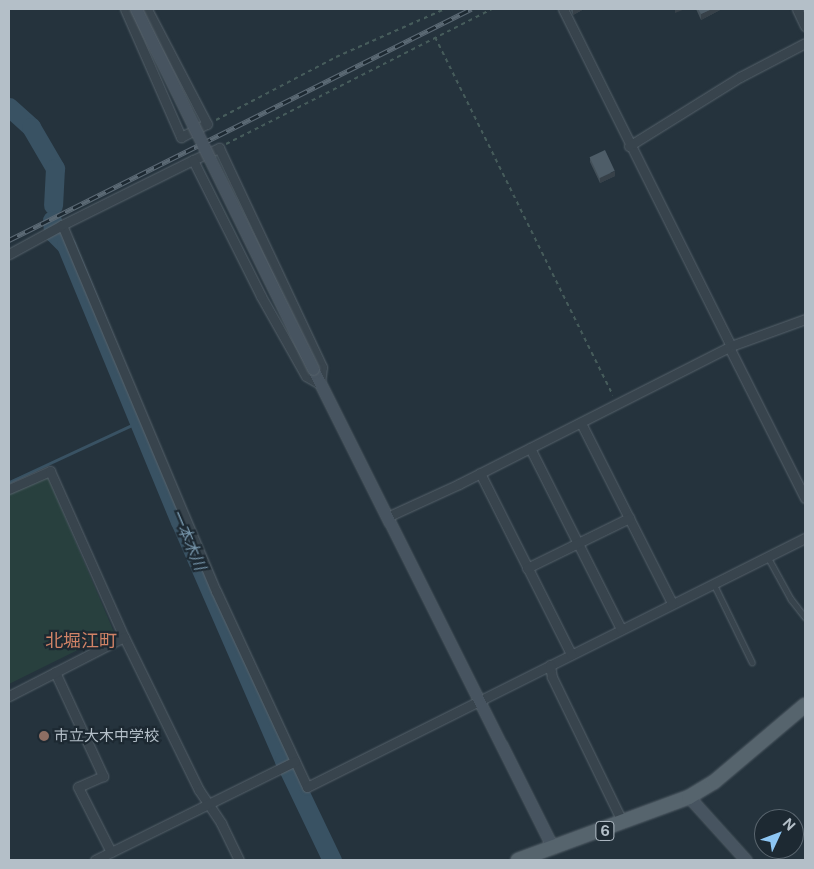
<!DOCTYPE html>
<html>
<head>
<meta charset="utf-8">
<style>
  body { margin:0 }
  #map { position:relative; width:814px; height:869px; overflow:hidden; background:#25333d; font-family:"Public Sans","Noto Sans JP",sans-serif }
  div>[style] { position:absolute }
  .green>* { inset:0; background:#28403e }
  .stream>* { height:3px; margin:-1.5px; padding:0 1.5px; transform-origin:1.5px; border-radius:1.5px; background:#395263 }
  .river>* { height:19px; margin:-9.5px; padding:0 9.5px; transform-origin:9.5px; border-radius:9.5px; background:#395263 }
  .path>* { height:2px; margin-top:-1px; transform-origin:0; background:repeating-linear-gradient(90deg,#465c5b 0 4px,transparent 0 8px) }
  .roads { filter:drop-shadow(0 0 1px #56626b) drop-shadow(0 0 1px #56626b) }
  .lane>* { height:4.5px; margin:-2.25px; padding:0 2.25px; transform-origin:2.25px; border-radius:2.25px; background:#38444d }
  .street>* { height:9px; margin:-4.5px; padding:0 4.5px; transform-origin:4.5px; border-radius:4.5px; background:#38444d }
  .secondary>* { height:11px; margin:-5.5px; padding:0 5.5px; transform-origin:5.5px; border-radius:5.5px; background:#475460 }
  .primary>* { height:14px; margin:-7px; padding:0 7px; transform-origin:7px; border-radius:7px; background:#56646d }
  .rail>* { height:5px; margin-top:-2.5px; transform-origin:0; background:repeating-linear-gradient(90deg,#1d2932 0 9px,#5b6974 0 18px); box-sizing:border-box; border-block:1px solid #5b6974 }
  .bridges { filter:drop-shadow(0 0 1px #56626b) drop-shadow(0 0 1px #56626b) }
  .secondary-bridge>* { height:11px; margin:-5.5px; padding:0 5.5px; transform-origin:5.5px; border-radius:5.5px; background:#475460 }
  .wall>* { inset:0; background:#435059 }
  .shaded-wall>* { inset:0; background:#374149 }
  .building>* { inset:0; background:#4e5d68; transform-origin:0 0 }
  .dots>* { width:14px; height:14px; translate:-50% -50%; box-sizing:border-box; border:2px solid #1d2932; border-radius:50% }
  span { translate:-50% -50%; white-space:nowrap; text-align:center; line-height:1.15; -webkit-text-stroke:4.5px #1d2932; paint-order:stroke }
  .shield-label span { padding:1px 4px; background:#1d2932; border:1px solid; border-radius:4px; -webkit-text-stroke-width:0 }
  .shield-label { font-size:14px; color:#b4bfc8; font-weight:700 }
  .poi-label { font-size:15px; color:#b4bfc8 }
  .left { translate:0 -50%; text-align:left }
  .water-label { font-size:16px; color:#7695aa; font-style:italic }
  .quarter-label { font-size:18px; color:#d18366 }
  .frame { position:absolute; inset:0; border:10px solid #b4bfc8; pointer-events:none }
  .north { position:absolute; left:754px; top:809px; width:50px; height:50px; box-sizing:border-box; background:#1d2932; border:1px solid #59656e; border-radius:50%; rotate:47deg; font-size:14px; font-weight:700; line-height:20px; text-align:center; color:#b4bfc8 }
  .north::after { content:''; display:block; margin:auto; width:18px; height:22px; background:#8dc6f4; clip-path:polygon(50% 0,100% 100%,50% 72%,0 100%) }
</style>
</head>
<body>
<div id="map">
  <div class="green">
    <div style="clip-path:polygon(47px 475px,114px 632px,9px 684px,9px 492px)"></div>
  </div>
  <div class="stream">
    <div style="left:9px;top:482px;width:138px;rotate:-24.9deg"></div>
  </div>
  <div class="river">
    <div style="left:9px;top:107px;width:30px;rotate:42deg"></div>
    <div style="left:31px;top:127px;width:48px;rotate:59.7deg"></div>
    <div style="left:55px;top:168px;width:37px;rotate:93deg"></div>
    <div style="left:52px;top:220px;width:12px;rotate:85deg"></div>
    <div style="left:53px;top:232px;width:18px;rotate:45deg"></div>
    <div style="left:66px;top:245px;width:299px;rotate:67.6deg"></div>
    <div style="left:180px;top:521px;width:261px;rotate:66.5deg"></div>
    <div style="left:284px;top:760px;width:111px;rotate:64.4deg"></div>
  </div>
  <div class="path">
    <div style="left:435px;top:37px;width:400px;rotate:63.6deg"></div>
    <div style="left:216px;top:120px;width:136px;rotate:-27.7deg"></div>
    <div style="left:336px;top:57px;width:119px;rotate:-23.8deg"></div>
    <div style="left:226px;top:144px;width:298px;rotate:-26.9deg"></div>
  </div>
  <div class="roads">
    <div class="lane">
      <div style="left:768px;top:557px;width:48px;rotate:61.3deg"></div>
      <div style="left:791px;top:599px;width:23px;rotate:52deg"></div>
      <div style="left:714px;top:584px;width:87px;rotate:64deg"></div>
    </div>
    <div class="street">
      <div style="left:125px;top:9px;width:140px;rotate:66.4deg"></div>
      <div style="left:181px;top:137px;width:29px;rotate:-27deg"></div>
      <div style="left:207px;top:124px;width:130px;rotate:-117.6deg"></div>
      <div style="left:563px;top:9px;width:377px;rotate:63.5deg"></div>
      <div style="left:797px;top:9px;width:19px;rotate:65deg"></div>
      <div style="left:629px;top:146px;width:131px;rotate:-31.9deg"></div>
      <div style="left:740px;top:77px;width:73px;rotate:-27.6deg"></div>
      <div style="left:62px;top:225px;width:397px;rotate:67.2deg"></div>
      <div style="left:216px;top:591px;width:216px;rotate:65.1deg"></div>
      <div style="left:307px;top:787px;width:557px;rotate:-26.57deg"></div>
      <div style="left:9px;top:254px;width:60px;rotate:-28.7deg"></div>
      <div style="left:62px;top:225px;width:146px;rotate:-26.4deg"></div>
      <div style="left:193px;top:160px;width:29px;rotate:-25deg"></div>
      <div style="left:219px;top:148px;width:242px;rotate:64.8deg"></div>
      <div style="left:322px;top:367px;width:17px;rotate:97deg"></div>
      <div style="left:320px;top:384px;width:16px;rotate:-150deg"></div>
      <div style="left:306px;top:376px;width:92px;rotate:-119.4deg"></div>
      <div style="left:261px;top:296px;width:152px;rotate:-116.6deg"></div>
      <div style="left:729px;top:347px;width:169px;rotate:63.3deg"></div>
      <div style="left:581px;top:423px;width:202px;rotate:63.2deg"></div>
      <div style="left:530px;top:448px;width:203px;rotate:63.3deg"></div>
      <div style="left:480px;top:473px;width:203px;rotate:63.3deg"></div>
      <div style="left:9px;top:489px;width:45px;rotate:-23.7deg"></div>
      <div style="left:50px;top:471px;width:182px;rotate:66deg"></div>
      <div style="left:124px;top:637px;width:170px;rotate:63.9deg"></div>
      <div style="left:199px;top:790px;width:40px;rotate:56deg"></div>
      <div style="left:221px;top:823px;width:41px;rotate:64.1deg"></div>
      <div style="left:387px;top:517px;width:79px;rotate:-24.6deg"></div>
      <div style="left:459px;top:484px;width:305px;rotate:-26.9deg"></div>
      <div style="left:731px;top:346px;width:79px;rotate:-20deg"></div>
      <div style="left:527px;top:568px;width:114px;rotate:-26.1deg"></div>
      <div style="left:550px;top:665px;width:12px;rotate:81deg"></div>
      <div style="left:552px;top:677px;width:162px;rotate:64.1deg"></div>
      <div style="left:55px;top:672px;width:115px;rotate:65.2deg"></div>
      <div style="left:103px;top:776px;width:27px;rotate:156deg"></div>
      <div style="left:78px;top:787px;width:73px;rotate:63.1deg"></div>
      <div style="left:9px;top:696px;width:129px;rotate:-27.2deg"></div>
      <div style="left:95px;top:860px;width:223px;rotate:-26.3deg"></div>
    </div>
    <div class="secondary">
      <div style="left:313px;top:369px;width:536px;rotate:63.39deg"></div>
      <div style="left:689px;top:797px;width:85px;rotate:47.9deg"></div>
    </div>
    <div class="primary">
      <div style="left:518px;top:860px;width:182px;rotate:-20.2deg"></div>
      <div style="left:689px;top:797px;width:29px;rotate:-31deg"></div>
      <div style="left:714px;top:782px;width:119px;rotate:-40.2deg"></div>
    </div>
  </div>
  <div class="rail">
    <div style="left:9px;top:240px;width:517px;rotate:-26.57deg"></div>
  </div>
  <div class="bridges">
    <div class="secondary-bridge">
      <div style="left:136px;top:9px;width:401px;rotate:63.8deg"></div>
    </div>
  </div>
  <div class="wall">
    <div style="clip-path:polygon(570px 9px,584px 9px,573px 15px)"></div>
    <div style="clip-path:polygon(696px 9px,720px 9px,720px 10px,701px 20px)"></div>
    <div style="clip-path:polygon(590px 157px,615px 176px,600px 183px,590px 162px)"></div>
  </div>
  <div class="shaded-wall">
    <div style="clip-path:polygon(573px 9px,584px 9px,573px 15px)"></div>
    <div style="clip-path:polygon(675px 9px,685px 9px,675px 13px)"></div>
    <div style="clip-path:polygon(712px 9px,720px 9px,720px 10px,701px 20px,701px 14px)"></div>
    <div style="clip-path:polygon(615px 171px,615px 176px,600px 183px,600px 178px)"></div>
  </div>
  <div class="building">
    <div style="clip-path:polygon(698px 9px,712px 9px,701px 14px)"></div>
    <div style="left:605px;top:150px;width:23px;height:17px;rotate:65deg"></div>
  </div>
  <div class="dots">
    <div style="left:44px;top:736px;background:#8d6e63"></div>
  </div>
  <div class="shield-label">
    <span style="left:605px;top:831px">6</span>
  </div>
  <div class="poi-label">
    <span class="left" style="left:54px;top:736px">市立大木中学校</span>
  </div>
  <div class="water-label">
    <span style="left:188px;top:540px;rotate:67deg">一本木川</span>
  </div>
  <div class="quarter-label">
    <span style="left:81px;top:641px">北堀江町</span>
  </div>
  <div class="frame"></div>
  <div class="north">N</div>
</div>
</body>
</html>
